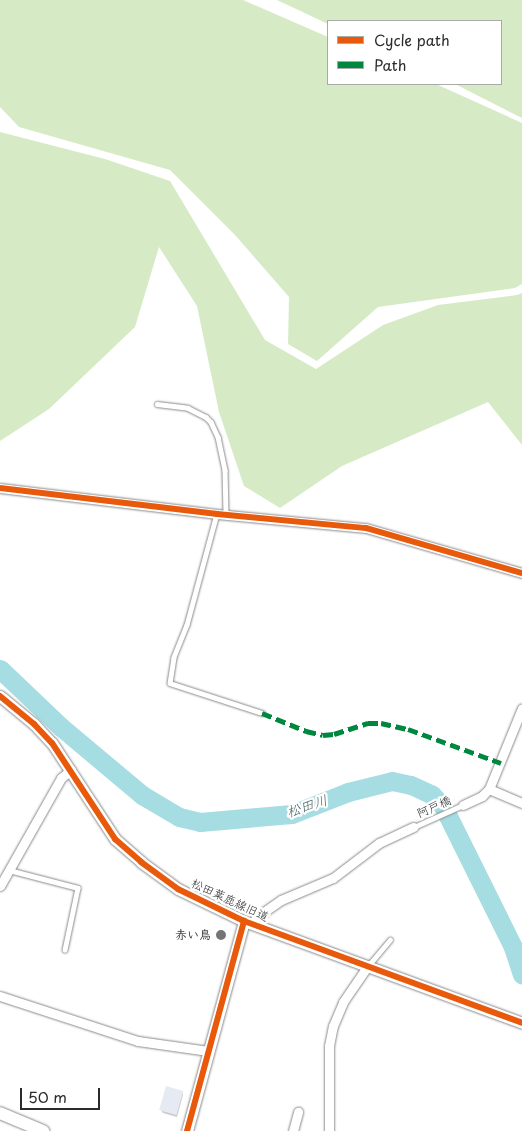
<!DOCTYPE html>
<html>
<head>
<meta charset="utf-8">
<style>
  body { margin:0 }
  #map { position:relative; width:522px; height:1131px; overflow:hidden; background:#fff; font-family:"Playpen Sans","Klee One",sans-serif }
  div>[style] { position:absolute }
  .green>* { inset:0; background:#d6ebc5 }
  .shadow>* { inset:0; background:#0003 }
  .river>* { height:19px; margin:-9.5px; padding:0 9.5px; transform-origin:9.5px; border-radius:9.5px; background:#a5dde3 }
  .building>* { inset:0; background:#e6eaf2; transform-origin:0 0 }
  .roads { filter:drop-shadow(0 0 1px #8a8a8a) drop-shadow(0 0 1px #8a8a8a) }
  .service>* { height:4.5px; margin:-2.25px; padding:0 2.25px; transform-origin:2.25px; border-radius:2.25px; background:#fff }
  .minor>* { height:9px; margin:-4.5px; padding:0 4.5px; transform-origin:4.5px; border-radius:4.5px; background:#fff }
  .tertiary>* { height:11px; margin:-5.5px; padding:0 5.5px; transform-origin:5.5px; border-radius:5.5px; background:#fff }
  .secondary>* { height:12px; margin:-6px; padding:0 6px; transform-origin:6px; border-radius:6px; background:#fff }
  .quiet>* { height:5px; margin-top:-2.5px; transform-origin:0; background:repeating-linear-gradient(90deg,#00873e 0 10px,transparent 0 15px) }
  .cycleway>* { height:6px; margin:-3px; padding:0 3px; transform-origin:3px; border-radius:3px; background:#e8590c }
  .dots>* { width:14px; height:14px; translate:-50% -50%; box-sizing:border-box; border:2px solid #fff; border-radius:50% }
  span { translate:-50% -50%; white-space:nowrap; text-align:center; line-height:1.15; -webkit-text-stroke:4.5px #fff; paint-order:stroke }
  .street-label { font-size:12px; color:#2b2b2b }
  .poi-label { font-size:12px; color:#2b2b2b; font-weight:700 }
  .right { translate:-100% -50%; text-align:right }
  .water-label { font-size:14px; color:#445c5f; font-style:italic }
  .legend { position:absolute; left:327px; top:20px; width:175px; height:65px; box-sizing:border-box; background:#fff; border:1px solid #aaa; margin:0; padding:6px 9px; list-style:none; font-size:15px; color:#2b2b2b }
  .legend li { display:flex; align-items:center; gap:10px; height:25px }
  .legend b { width:25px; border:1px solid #aaa }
  .scale { position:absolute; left:20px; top:1088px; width:80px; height:22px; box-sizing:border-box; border:2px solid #2b2b2b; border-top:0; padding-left:6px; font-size:15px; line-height:18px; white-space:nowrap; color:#2b2b2b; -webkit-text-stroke:4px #fff; paint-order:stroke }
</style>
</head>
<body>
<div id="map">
  <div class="green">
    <div style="clip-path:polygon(0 0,243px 0,328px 37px,328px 84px,436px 84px,522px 123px,522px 284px,515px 288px,378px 307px,317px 361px,288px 344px,289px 297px,236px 236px,170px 170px,19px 127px,0 107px)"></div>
    <div style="clip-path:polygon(277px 0,522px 0,522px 118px,455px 84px,501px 84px,501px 21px,328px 21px,328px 24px)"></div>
    <div style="clip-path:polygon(0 132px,105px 159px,170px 181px,265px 340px,316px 369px,383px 325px,438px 305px,517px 295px,522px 293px,522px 445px,488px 402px,342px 466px,280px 508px,244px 486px,219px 412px,197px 306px,159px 247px,135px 327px,49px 409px,0 441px)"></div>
  </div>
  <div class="shadow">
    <div style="clip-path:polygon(182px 1092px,183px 1095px,177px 1117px,163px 1113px,161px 1110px)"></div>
  </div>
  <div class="river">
    <div style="left:0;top:669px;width:84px;rotate:43.6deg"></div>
    <div style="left:61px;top:727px;width:106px;rotate:40deg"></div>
    <div style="left:142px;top:795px;width:43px;rotate:30.7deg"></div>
    <div style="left:179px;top:817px;width:22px;rotate:13deg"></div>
    <div style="left:200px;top:822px;width:92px;rotate:-5deg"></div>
    <div style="left:292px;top:814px;width:60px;rotate:-21.4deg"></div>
    <div style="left:348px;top:792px;width:45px;rotate:-14deg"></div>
    <div style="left:392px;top:781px;width:19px;rotate:12deg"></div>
    <div style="left:411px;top:785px;width:23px;rotate:25deg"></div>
    <div style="left:432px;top:795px;width:16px;rotate:45deg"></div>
    <div style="left:443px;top:806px;width:157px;rotate:63.6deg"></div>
    <div style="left:513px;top:947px;width:29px;rotate:72deg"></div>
  </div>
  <div class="building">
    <div style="left:166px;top:1086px;width:18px;height:25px;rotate:16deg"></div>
  </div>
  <div class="roads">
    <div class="service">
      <div style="left:157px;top:404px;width:31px;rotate:7deg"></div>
      <div style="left:188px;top:408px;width:20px;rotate:27deg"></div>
      <div style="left:206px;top:417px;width:7px;rotate:45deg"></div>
      <div style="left:211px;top:422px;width:17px;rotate:65deg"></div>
      <div style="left:218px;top:437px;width:34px;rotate:78deg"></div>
      <div style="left:225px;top:470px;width:45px;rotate:88.7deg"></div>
      <div style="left:217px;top:514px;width:115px;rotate:105.1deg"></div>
      <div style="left:187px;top:625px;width:35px;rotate:112deg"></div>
      <div style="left:174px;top:658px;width:25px;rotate:99deg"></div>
      <div style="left:170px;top:683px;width:97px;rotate:18.1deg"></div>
      <div style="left:414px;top:827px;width:54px;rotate:-24.2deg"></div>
      <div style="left:9px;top:870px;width:71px;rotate:14.6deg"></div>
      <div style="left:78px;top:888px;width:63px;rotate:101.8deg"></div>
      <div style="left:368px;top:966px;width:34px;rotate:-50deg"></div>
    </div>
    <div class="minor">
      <div style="left:0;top:488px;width:219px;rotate:6.8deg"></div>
      <div style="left:217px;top:514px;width:150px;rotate:5.4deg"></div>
      <div style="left:366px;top:528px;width:162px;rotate:16.1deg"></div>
      <div style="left:489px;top:789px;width:36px;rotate:23deg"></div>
      <div style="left:463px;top:805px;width:21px;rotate:-25deg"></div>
      <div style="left:482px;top:796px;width:10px;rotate:-45deg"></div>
      <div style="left:489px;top:789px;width:87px;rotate:-67.8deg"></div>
      <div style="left:0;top:886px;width:124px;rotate:-60.5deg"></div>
      <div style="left:61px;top:778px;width:13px;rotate:-39deg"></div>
      <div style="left:251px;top:924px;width:11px;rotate:-49deg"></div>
      <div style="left:258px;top:916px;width:28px;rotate:-35deg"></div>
      <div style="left:281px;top:900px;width:56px;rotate:-22.9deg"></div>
      <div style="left:333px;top:878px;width:58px;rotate:-37.3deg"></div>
      <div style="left:379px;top:843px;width:38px;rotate:-25deg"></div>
      <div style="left:0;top:996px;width:145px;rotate:18.1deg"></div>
      <div style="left:138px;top:1041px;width:71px;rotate:8.1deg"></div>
      <div style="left:293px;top:1131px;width:20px;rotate:-75deg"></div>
      <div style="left:329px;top:1131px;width:85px;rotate:-90deg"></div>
      <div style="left:329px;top:1046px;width:20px;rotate:-79deg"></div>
      <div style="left:333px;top:1026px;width:26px;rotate:-67deg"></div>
      <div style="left:343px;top:1002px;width:42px;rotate:-55.6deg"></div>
    </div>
    <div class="tertiary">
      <div style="left:0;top:696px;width:44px;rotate:39.5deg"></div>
      <div style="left:34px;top:724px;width:26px;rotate:47deg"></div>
      <div style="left:52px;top:743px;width:115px;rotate:56.7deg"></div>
      <div style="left:115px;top:839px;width:35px;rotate:41deg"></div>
      <div style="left:141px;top:862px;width:46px;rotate:36.1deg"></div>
      <div style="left:178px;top:889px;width:73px;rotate:25.9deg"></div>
      <div style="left:244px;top:921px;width:296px;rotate:20.1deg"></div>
      <div style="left:187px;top:1131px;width:218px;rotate:-74.8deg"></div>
    </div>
    <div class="secondary">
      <div style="left:0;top:1113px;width:47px;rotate:22.7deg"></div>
    </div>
  </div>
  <div class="quiet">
    <div style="left:262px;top:713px;width:48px;rotate:22.2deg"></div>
    <div style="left:306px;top:731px;width:17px;rotate:13deg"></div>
    <div style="left:323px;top:735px;width:11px;rotate:-5deg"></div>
    <div style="left:334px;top:734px;width:36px;rotate:-18deg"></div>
    <div style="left:368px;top:723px;width:13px"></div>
    <div style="left:381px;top:723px;width:28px;rotate:13deg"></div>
    <div style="left:408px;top:729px;width:99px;rotate:20.1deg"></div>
  </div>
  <div class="cycleway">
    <div style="left:0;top:488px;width:219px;rotate:6.8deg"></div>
    <div style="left:217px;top:514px;width:150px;rotate:5.4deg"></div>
    <div style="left:366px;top:528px;width:162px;rotate:16.1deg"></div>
    <div style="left:0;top:696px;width:44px;rotate:39.5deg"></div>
    <div style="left:34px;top:724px;width:26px;rotate:47deg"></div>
    <div style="left:52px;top:743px;width:115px;rotate:56.7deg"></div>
    <div style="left:115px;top:839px;width:35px;rotate:41deg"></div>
    <div style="left:141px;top:862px;width:46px;rotate:36.1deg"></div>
    <div style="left:178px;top:889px;width:73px;rotate:25.9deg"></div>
    <div style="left:244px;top:921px;width:296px;rotate:20.1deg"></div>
    <div style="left:187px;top:1131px;width:218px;rotate:-74.8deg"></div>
  </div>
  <div class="dots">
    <div style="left:221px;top:935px;background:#757575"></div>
  </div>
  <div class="street-label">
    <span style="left:434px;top:807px;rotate:-24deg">阿戸橋</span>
    <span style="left:230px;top:900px;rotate:25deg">松田葉鹿線旧道</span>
  </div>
  <div class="poi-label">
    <span class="right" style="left:211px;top:935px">赤い鳥</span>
  </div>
  <div class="water-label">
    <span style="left:307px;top:806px;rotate:-18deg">松田川</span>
  </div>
  <ul class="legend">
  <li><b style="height:6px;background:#e8590c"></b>Cycle path</li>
  <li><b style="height:6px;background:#00873e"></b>Path</li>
  </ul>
  <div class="scale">50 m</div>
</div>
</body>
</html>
